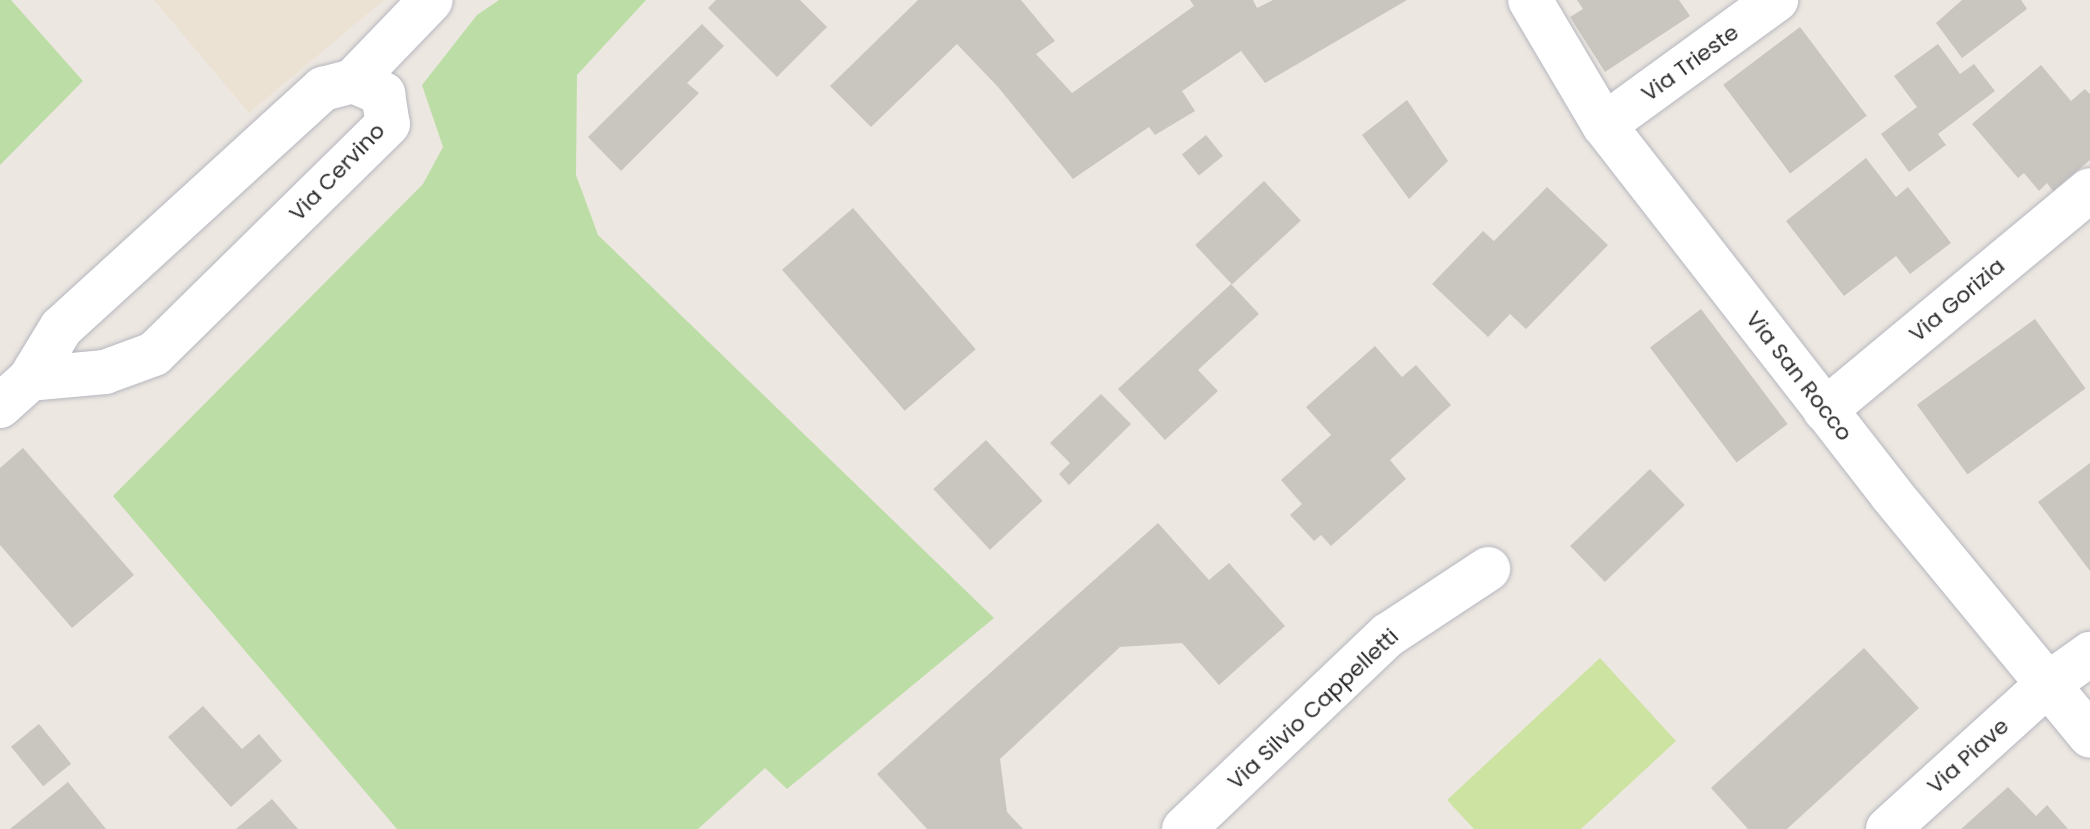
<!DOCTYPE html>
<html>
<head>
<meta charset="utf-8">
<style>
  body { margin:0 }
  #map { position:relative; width:2090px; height:829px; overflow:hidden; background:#ede7e1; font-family:Poppins,sans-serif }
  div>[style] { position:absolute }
  .education>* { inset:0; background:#ece2d3 }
  .green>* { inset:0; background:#bcdda5 }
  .pitch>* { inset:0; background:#cde3a2 }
  .building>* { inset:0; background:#c9c5bf; transform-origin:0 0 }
  .roads { filter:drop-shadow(0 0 2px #b5b7bf) drop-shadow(0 0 2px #b5b7bf) }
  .minor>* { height:44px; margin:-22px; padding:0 22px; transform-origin:22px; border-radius:22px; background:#fff }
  span { translate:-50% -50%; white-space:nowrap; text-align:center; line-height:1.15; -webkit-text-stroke:7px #fff; paint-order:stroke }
  .street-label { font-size:22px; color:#2d2d2d }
</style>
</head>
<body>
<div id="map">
  <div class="education">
    <div style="clip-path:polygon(154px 0,384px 0,249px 113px)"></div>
  </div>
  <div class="green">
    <div style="clip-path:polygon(0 0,11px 0,83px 81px,0 165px)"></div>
    <div style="clip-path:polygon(499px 0,646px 0,577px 75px,576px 175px,598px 235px,994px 618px,787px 789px,765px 768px,698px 829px,397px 829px,113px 496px,423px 184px,443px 147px,422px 85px,477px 15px)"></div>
  </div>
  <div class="pitch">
    <div style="clip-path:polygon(1600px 658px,1676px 741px,1581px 829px,1474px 829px,1447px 800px)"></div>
  </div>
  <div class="building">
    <div style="clip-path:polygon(716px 0,800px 0,827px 27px,777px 77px,708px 8px)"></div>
    <div style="clip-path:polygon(918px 0,1021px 0,1055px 41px,1036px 54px,1072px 93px,1194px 6px,1190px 0,1253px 0,1257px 8px,1273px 0,1407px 0,1265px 83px,1241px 51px,1182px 91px,1195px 111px,1155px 135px,1149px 127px,1073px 179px,998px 87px,957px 44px,871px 127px,830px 86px)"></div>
    <div style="clip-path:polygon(1577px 0,1679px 0,1690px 16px,1605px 72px,1570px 17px,1583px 9px)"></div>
    <div style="clip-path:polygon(1962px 0,2021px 0,2027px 9px,1962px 58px,1936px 23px)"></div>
    <div style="clip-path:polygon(702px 24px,724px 46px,687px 83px,699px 93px,621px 171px,588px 137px)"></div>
    <div style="left:1800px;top:27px;width:111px;height:96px;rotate:53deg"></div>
    <div style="clip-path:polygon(1938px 44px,1960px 74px,1974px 64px,1995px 91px,1938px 134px,1946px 145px,1909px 172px,1881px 134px,1917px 107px,1894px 76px)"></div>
    <div style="clip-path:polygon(2041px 65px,2071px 101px,2085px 89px,2090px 94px,2090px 160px,2053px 191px,2047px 183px,2039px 191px,2024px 173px,2018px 178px,1972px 124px)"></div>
    <div style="clip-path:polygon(1407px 100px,1448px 161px,1409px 199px,1362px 135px)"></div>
    <div style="left:1206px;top:135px;width:27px;height:31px;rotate:51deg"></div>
    <div style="clip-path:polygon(1866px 158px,1896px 197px,1908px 187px,1951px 243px,1910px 274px,1896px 256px,1844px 296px,1786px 221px)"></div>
    <div style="left:1264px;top:181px;width:54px;height:94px;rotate:47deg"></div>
    <div style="clip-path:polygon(1547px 187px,1608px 245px,1526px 329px,1510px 314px,1488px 337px,1432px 284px,1483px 231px,1494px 241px)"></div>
    <div style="left:853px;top:208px;width:187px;height:94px;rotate:49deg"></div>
    <div style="clip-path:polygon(1231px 284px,1259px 314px,1198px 370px,1218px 391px,1165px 440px,1118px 389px)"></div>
    <div style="left:1701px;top:309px;width:144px;height:64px;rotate:53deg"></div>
    <div style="left:2035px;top:319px;width:86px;height:146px;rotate:54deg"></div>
    <div style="clip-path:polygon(1375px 346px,1402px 377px,1416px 365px,1451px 405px,1390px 460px,1406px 479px,1331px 546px,1321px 535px,1314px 541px,1290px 515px,1302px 504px,1281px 480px,1331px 435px,1306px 407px)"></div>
    <div style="clip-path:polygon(1101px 394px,1131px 424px,1069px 485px,1059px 474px,1070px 463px,1050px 443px)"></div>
    <div style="left:986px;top:440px;width:83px;height:72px;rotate:47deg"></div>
    <div style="clip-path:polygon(23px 448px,134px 575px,72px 628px,0 545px,0 468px)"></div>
    <div style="clip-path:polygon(2090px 463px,2090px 571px,2038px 502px)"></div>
    <div style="left:1650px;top:469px;width:50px;height:111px;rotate:46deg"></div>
    <div style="clip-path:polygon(1158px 523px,1209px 580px,1229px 563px,1285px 626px,1219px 685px,1182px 643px,1120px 647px,1000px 759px,1007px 812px,1023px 829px,927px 829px,877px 774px)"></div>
    <div style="clip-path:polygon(1864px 648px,1919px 708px,1787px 829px,1748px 829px,1711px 788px)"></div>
    <div style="clip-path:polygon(203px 706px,242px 749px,259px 734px,282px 761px,231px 807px,168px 737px)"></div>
    <div style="left:39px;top:724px;width:51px;height:36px;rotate:51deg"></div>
    <div style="clip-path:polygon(68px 782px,106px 829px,10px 829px)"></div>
    <div style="clip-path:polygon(2008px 787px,2036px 816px,2047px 805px,2068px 829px,1961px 829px)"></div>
    <div style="clip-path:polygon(272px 799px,298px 829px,236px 829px)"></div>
  </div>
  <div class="roads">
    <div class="minor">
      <div style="left:1530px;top:0;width:145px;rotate:59.4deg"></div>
      <div style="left:1604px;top:125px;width:467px;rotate:52.1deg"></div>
      <div style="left:1891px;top:494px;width:313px;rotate:50.5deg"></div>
      <div style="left:353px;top:81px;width:112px;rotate:-46.1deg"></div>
      <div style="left:1604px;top:125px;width:213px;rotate:-36deg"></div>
      <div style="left:0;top:406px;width:40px;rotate:-42deg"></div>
      <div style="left:30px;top:379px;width:60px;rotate:-58.7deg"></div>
      <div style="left:61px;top:328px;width:355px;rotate:-42.4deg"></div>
      <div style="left:323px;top:89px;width:31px;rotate:-15deg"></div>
      <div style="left:353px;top:81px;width:33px;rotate:23deg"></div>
      <div style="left:383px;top:94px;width:30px;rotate:81deg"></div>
      <div style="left:388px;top:124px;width:328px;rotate:135.5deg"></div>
      <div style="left:154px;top:354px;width:52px;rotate:159.8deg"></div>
      <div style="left:105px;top:372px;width:75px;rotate:174.7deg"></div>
      <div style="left:1825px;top:410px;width:344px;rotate:-39.7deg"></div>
      <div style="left:1184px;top:829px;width:282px;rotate:-43.6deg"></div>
      <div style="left:1388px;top:635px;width:120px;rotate:-33.4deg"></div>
      <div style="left:1888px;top:829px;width:216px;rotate:-42.2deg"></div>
      <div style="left:2048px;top:684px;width:52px;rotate:-35.5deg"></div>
    </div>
  </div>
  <div class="street-label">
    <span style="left:1690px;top:63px;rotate:-36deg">Via Trieste</span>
    <span style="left:337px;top:172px;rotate:-46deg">Via Cervino</span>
    <span style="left:1957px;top:300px;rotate:-40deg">Via Gorizia</span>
    <span style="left:1799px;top:376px;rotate:52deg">Via San Rocco</span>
    <span style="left:1313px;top:709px;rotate:-43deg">Via Silvio Cappelletti</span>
    <span style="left:1968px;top:756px;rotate:-42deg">Via Piave</span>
  </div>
</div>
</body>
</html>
